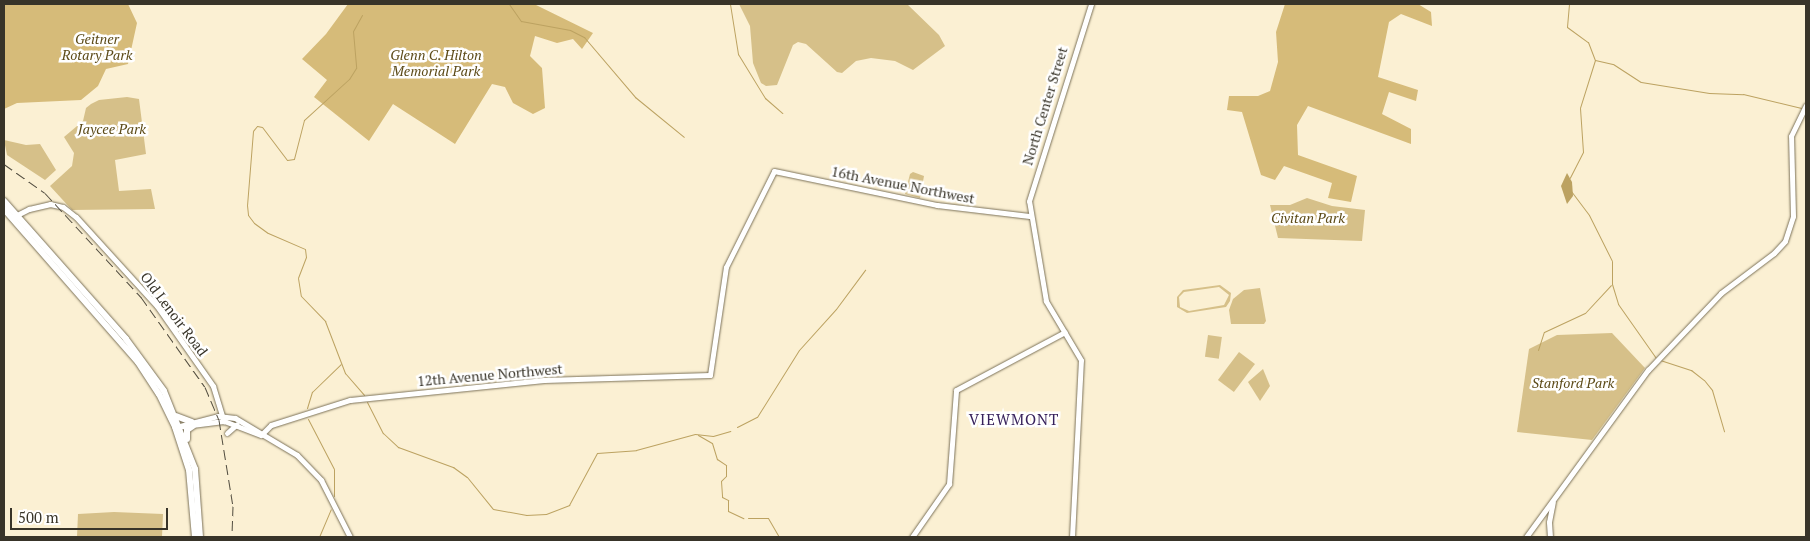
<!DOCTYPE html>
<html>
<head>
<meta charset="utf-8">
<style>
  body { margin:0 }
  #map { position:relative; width:1810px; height:541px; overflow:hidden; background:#fbf0d3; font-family:"PT Serif",serif }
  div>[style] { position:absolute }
  .green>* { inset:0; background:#d6c089; transform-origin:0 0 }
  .forest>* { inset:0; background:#d6bb79 }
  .water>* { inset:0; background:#bca261 }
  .stream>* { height:1px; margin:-0.5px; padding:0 0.5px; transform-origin:0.5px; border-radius:0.5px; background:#bca261 }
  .roads { filter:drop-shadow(0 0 1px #7c7259) drop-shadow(0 0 1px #7c7259) }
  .major>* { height:5px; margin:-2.5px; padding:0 2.5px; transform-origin:2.5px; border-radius:2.5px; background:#fff }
  .highway>* { height:6px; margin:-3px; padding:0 3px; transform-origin:3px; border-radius:3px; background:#fff }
  .rail>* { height:1px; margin-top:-0.5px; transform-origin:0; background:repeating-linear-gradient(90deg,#504b3e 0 10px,transparent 0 15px) }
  span { translate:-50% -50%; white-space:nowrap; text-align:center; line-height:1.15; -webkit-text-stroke:5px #fff; paint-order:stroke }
  .park-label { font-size:14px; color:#5c4a17; font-style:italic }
  .street-label { font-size:14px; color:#383429 }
  .neighbourhood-label { font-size:15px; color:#37215b; letter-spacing:1px }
  .frame { position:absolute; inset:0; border:5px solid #383429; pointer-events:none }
  .scale { position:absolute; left:10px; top:508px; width:158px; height:22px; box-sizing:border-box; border:2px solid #383429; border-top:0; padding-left:6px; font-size:15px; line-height:18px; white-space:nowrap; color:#383429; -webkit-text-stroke:4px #fff; paint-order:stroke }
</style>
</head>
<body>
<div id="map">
  <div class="green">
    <div style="clip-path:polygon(739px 4px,907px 4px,939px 35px,945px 46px,913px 70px,895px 61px,871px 58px,856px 61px,842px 73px,837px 72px,806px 44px,798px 42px,793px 45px,777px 85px,766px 86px,761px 83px,753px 63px,750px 26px)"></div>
    <div style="clip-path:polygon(127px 97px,139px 99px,146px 154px,115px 160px,119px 191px,151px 189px,155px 209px,72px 210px,50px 186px,72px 166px,74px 153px,64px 137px,83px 121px,86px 108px,91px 104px,99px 100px)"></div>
    <div style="clip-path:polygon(4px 140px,26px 145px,40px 144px,56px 170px,45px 180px,7px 155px)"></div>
    <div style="clip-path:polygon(913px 172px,924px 176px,920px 198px,905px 194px,910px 174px)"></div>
    <div style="clip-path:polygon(1307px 198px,1332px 206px,1365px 210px,1362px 241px,1278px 238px,1270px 205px,1290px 205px)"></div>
    <div style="clip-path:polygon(evenodd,1220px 285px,1231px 293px,1230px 301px,1226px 307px,1187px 313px,1177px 307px,1177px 297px,1183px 290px,1220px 285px,1219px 287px,1229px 295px,1224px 305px,1189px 311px,1180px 307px,1179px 297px,1184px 292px,1219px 287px)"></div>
    <div style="clip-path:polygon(1260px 288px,1266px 321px,1264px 324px,1231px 324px,1229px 310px,1233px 299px,1244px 290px)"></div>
    <div style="clip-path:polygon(1612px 333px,1645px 368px,1592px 440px,1517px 432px,1529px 349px,1557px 335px)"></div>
    <div style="left:1208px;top:335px;width:14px;height:22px;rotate:8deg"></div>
    <div style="left:1239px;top:352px;width:20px;height:35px;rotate:37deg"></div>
    <div style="clip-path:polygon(1263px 369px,1270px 386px,1260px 401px,1248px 382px)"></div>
    <div style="clip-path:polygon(114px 512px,163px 514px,162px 537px,77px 537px,78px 514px)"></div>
  </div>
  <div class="forest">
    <div style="clip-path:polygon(4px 4px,128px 4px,137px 23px,128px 64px,106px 69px,98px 86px,81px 100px,17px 103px,4px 109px)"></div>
    <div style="clip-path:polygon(348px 4px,534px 4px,593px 33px,582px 49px,573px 39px,557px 43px,535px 36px,530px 56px,542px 68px,545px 108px,533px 114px,513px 103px,505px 87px,492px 84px,455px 144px,393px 104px,369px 141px,314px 97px,327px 80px,302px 59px,326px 34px)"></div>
    <div style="clip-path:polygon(1285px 4px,1418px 4px,1431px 12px,1432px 26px,1401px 14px,1389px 22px,1378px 77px,1418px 90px,1416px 101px,1389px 92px,1382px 114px,1411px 129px,1411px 144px,1308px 106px,1297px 125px,1298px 155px,1357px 176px,1351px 202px,1328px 198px,1332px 183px,1284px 166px,1275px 180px,1261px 175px,1242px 112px,1227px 110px,1229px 96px,1258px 96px,1270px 91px,1278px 62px,1276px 32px)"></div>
  </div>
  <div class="water">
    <div style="clip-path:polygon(1567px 173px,1572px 182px,1573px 196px,1567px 204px,1561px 186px)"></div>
  </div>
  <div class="stream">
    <div style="left:509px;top:4px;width:21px;rotate:55deg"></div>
    <div style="left:521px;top:21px;width:50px;rotate:10.4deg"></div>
    <div style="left:570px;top:30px;width:16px;rotate:27deg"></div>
    <div style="left:584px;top:37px;width:79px;rotate:49.6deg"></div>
    <div style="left:635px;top:97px;width:63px;rotate:39.2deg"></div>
    <div style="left:730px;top:4px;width:51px;rotate:80.9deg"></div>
    <div style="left:738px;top:54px;width:52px;rotate:58.5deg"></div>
    <div style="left:765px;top:98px;width:23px;rotate:41deg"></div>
    <div style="left:1569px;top:4px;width:23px;rotate:95deg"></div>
    <div style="left:1567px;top:27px;width:26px;rotate:36deg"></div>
    <div style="left:1588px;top:42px;width:19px;rotate:69deg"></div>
    <div style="left:1595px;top:60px;width:50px;rotate:107.4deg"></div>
    <div style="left:1580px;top:108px;width:44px;rotate:86.1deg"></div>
    <div style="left:1583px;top:152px;width:29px;rotate:117deg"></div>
    <div style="left:362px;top:15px;width:18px;rotate:119deg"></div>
    <div style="left:353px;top:31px;width:37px;rotate:85deg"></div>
    <div style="left:356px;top:68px;width:13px;rotate:122deg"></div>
    <div style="left:349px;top:79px;width:61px;rotate:137.7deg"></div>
    <div style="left:304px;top:120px;width:40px;rotate:104.4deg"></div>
    <div style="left:294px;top:159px;width:7px;rotate:172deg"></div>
    <div style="left:287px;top:160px;width:41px;rotate:-127.1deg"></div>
    <div style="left:262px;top:127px;width:5px;rotate:-169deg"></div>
    <div style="left:257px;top:126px;width:6px;rotate:129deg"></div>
    <div style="left:253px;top:131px;width:74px;rotate:94.6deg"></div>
    <div style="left:247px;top:205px;width:10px;rotate:84deg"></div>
    <div style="left:248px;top:215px;width:10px;rotate:53deg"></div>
    <div style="left:254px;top:223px;width:17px;rotate:36deg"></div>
    <div style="left:268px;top:233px;width:40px;rotate:23.4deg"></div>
    <div style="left:305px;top:249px;width:8px;rotate:83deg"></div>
    <div style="left:306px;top:257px;width:22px;rotate:111deg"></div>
    <div style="left:298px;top:278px;width:18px;rotate:81deg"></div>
    <div style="left:301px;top:296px;width:35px;rotate:46deg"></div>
    <div style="left:325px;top:321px;width:56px;rotate:69deg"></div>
    <div style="left:345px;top:373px;width:29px;rotate:49deg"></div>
    <div style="left:1595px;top:60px;width:18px;rotate:13deg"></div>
    <div style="left:1613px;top:64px;width:33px;rotate:33deg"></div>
    <div style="left:1641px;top:82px;width:69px;rotate:9.2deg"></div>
    <div style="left:1709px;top:93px;width:34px;rotate:2deg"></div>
    <div style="left:1743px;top:94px;width:60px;rotate:13.6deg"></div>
    <div style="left:1571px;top:191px;width:30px;rotate:53deg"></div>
    <div style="left:1589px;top:215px;width:51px;rotate:63.4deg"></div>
    <div style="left:1612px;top:261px;width:23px;rotate:90deg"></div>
    <div style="left:1612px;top:284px;width:21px;rotate:73deg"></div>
    <div style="left:1618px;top:304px;width:66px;rotate:54.9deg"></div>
    <div style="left:1538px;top:350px;width:19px;rotate:-72deg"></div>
    <div style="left:1544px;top:332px;width:45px;rotate:-24.9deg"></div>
    <div style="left:1585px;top:313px;width:38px;rotate:-47deg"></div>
    <div style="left:1660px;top:360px;width:33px;rotate:18deg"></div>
    <div style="left:1691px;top:370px;width:16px;rotate:38deg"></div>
    <div style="left:1704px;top:380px;width:13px;rotate:51deg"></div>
    <div style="left:1712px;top:390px;width:43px;rotate:73.7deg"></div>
    <div style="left:367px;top:402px;width:35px;rotate:63deg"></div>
    <div style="left:383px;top:433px;width:21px;rotate:43deg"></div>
    <div style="left:398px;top:447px;width:59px;rotate:20deg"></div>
    <div style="left:453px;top:467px;width:17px;rotate:36deg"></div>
    <div style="left:467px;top:477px;width:41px;rotate:50.9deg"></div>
    <div style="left:493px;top:509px;width:34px;rotate:10deg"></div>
    <div style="left:526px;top:515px;width:20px;rotate:-3deg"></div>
    <div style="left:546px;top:514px;width:25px;rotate:-21deg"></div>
    <div style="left:569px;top:505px;width:59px;rotate:-61.7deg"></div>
    <div style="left:597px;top:453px;width:39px;rotate:-4deg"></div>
    <div style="left:636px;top:450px;width:61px;rotate:-15.2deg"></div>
    <div style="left:695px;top:434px;width:18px;rotate:6deg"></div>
    <div style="left:713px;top:436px;width:18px;rotate:-16deg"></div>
    <div style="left:307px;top:408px;width:17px;rotate:-73deg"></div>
    <div style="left:312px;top:392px;width:40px;rotate:-44deg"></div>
    <div style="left:308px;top:419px;width:56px;rotate:62.5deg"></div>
    <div style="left:334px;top:469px;width:27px;rotate:90deg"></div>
    <div style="left:737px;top:427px;width:22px;rotate:-27deg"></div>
    <div style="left:757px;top:417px;width:79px;rotate:-57.9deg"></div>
    <div style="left:799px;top:350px;width:55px;rotate:-47.9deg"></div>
    <div style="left:836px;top:309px;width:49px;rotate:-53.4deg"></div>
    <div style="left:698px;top:435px;width:16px;rotate:30deg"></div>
    <div style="left:712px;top:443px;width:17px;rotate:73deg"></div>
    <div style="left:717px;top:459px;width:11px;rotate:34deg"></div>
    <div style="left:726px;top:465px;width:11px;rotate:90deg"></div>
    <div style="left:726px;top:476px;width:7px;rotate:135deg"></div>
    <div style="left:721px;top:481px;width:16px;rotate:86deg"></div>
    <div style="left:722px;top:497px;width:7px;rotate:27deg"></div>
    <div style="left:728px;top:500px;width:11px;rotate:90deg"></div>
    <div style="left:728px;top:511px;width:17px;rotate:25deg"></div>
    <div style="left:748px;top:518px;width:20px"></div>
    <div style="left:768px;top:518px;width:22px;rotate:60deg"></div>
    <div style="left:319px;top:537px;width:30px;rotate:-67deg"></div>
  </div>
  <div class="roads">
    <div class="major">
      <div style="left:15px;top:216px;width:16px;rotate:-27deg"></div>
      <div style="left:29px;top:209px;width:22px;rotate:-13deg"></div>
      <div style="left:50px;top:204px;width:13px;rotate:13deg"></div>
      <div style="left:63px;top:207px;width:16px;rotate:38deg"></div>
      <div style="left:76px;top:217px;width:120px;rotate:47.7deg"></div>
      <div style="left:157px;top:306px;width:98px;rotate:55deg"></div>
      <div style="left:213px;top:386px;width:37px;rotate:73deg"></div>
      <div style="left:176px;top:427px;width:43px;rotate:-14.7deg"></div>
      <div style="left:218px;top:416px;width:17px;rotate:7deg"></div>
      <div style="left:235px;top:418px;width:72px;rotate:30.8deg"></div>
      <div style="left:297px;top:455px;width:35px;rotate:46deg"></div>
      <div style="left:321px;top:480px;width:64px;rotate:63deg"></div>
      <div style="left:176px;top:427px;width:48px;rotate:-7.1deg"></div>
      <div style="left:224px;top:421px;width:39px;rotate:21deg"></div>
      <div style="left:227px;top:433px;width:13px;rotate:-42deg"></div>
      <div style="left:261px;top:435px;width:14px;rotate:-45deg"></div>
      <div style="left:271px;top:425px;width:83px;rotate:-17.6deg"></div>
      <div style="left:350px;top:400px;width:195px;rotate:-5.9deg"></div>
      <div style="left:544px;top:380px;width:166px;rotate:-1.7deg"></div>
      <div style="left:710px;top:375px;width:109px;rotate:-81.6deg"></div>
      <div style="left:726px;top:267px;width:107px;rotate:-63.4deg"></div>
      <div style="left:774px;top:171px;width:167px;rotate:11.8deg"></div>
      <div style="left:937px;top:205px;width:93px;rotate:6.8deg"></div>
      <div style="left:912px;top:537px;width:65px;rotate:-55.1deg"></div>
      <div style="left:949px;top:484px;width:94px;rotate:-85.7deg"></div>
      <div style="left:956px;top:390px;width:123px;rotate:-28deg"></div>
      <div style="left:1072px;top:537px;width:177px;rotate:-87.1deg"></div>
      <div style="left:1081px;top:360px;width:69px;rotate:-120.7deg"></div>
      <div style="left:1046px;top:301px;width:101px;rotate:-99.6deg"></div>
      <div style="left:1029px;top:201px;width:207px;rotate:-72.5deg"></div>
      <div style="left:1526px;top:537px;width:207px;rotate:-53.9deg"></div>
      <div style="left:1648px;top:370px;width:106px;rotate:-46.5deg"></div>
      <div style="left:1721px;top:293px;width:66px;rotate:-37deg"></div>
      <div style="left:1774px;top:253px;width:16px;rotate:-47deg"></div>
      <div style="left:1785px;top:241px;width:26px;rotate:-72deg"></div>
      <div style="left:1793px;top:216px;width:80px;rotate:-91.4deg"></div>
      <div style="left:1791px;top:136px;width:34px;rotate:-64deg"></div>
      <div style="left:1550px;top:537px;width:15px;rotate:-94deg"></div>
      <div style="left:1549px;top:522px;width:20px;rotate:-79deg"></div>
    </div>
    <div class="highway">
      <div style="left:4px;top:201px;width:184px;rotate:48.5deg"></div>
      <div style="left:126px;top:339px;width:64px;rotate:53.8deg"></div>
      <div style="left:164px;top:391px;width:84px;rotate:68.3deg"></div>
      <div style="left:195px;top:469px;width:68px;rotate:85.8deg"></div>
      <div style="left:4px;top:209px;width:203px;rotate:48.8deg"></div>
      <div style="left:138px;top:362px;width:38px;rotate:57deg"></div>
      <div style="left:159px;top:394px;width:37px;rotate:64deg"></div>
      <div style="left:175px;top:427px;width:45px;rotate:72deg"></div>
      <div style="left:189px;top:470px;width:67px;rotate:84.9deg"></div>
      <div style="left:176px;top:416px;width:17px;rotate:21deg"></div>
      <div style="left:187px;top:439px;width:9px;rotate:-90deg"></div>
      <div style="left:187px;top:430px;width:7px;rotate:-34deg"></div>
    </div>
  </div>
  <div class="rail">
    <div style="left:4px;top:164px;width:50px;rotate:35.3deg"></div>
    <div style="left:45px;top:193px;width:142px;rotate:47.3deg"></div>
    <div style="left:141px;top:297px;width:110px;rotate:54.6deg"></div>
    <div style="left:205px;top:387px;width:36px;rotate:67deg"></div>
    <div style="left:219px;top:420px;width:87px;rotate:80.8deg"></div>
    <div style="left:233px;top:506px;width:31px;rotate:92deg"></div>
  </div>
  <div class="park-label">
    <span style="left:97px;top:47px">Geitner<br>Rotary Park</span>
    <span style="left:436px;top:63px">Glenn C. Hilton<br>Memorial Park</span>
    <span style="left:112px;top:129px">Jaycee Park</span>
    <span style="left:1308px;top:218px">Civitan Park</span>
    <span style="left:1573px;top:383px">Stanford Park</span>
  </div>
  <div class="street-label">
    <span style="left:1045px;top:106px;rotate:-73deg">North Center Street</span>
    <span style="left:903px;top:185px;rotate:11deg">16th Avenue Northwest</span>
    <span style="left:174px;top:314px;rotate:53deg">Old Lenoir Road</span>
    <span style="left:490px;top:375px;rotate:-5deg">12th Avenue Northwest</span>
  </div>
  <div class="neighbourhood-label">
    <span style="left:1014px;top:420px">VIEWMONT</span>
  </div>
  <div class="frame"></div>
  <div class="scale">500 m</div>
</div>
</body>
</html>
